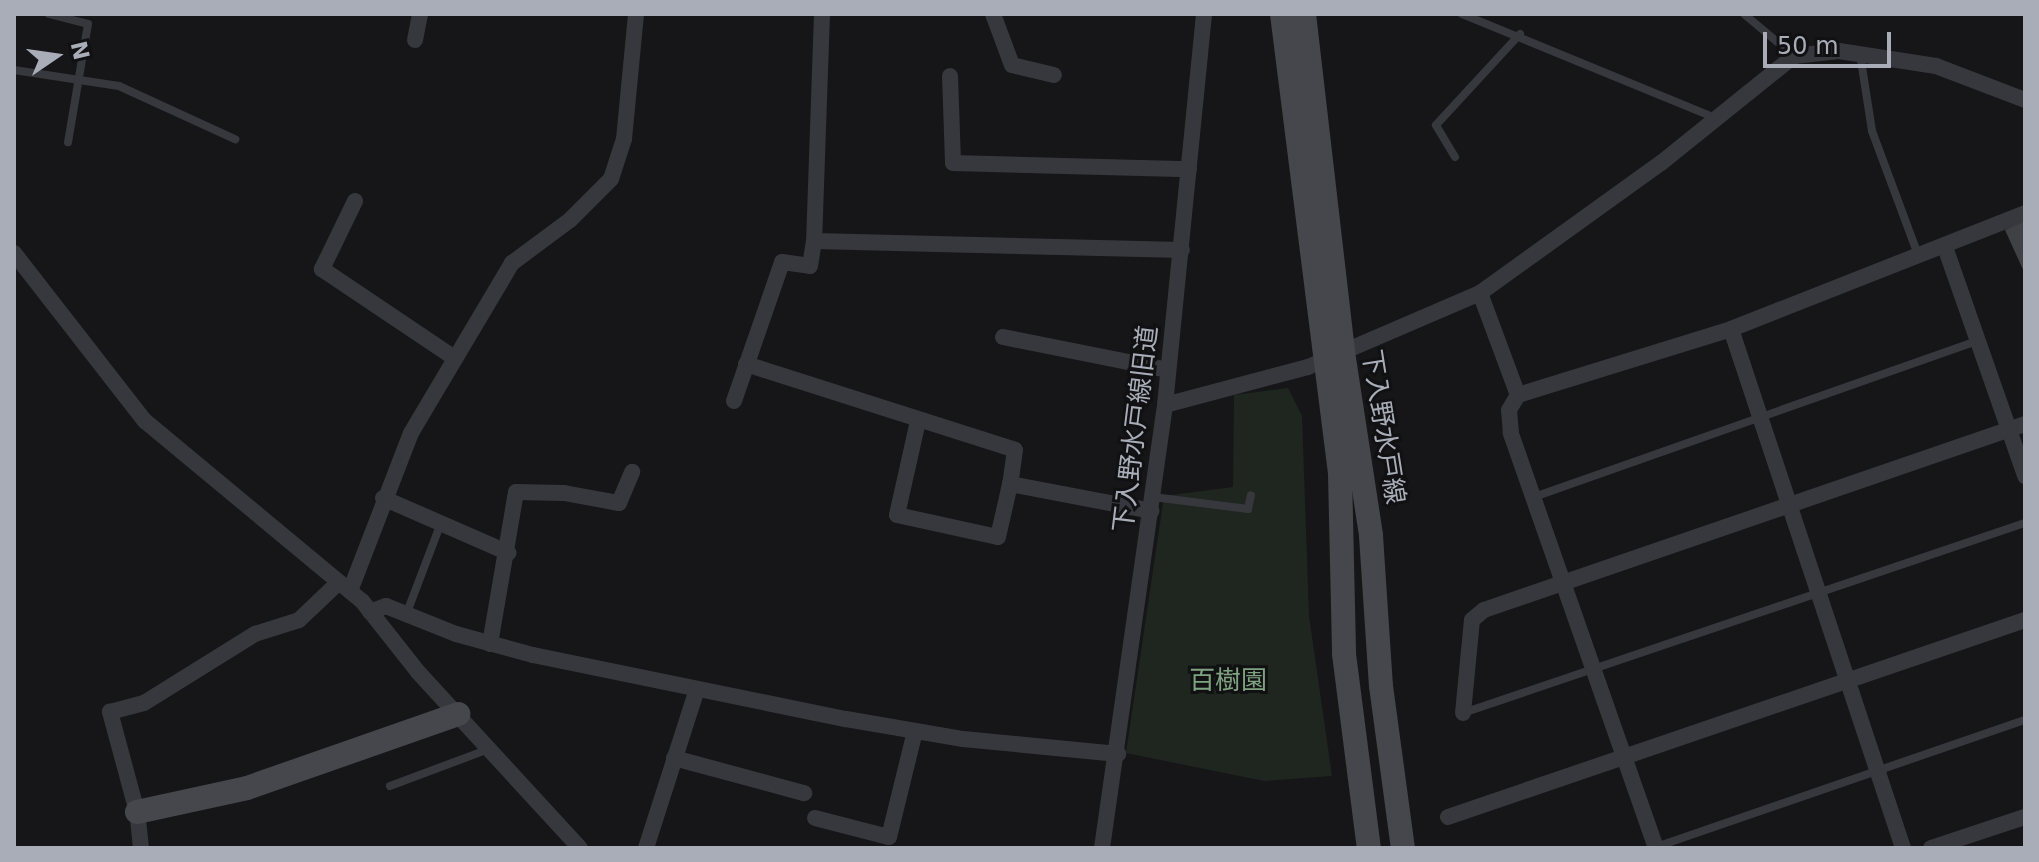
<!DOCTYPE html>
<html>
<head>
<meta charset="utf-8">
<style>
  body { margin:0 }
  #map { position:relative; width:2039px; height:862px; overflow:hidden; background:#161618; font-family:"DejaVu Sans","Noto Sans JP",sans-serif }
  div>[style] { position:absolute }
  .green>* { inset:0; background:#1e261f }
  .building>* { inset:0; background:#404145 }
  .lane>* { height:8px; margin:-4px; padding:0 4px; transform-origin:4px; border-radius:4px; background:#37383d }
  .street>* { height:16px; margin:-8px; padding:0 8px; transform-origin:8px; border-radius:8px; background:#37383d }
  .secondary>* { height:24px; margin:-12px; padding:0 12px; transform-origin:12px; border-radius:12px; background:#45474d }
  span { translate:-50% -50%; white-space:nowrap; text-align:center; line-height:1.15; -webkit-text-stroke:6px #111113; paint-order:stroke }
  .street-label { font-size:26px; color:#a8adb8 }
  .park-label { font-size:26px; color:#7fa381 }
  .frame { position:absolute; inset:0; border:16px solid #a8adb8; pointer-events:none }
  .north { position:absolute; left:16px; top:16px; width:80px; height:80px; -webkit-text-stroke:6px #111113; paint-order:stroke; rotate:77deg; font-size:22px; font-weight:700; line-height:32px; text-align:center; color:#a8adb8 }
  .north::after { content:''; display:block; margin:auto; width:28px; height:36px; background:#a8adb8; clip-path:polygon(50% 0,100% 100%,50% 72%,0 100%) }
  .scale { position:absolute; left:1763px; top:32px; width:128px; height:36px; box-sizing:border-box; border:4px solid #a8adb8; border-top:0; padding-left:10px; font-size:24px; line-height:28px; white-space:nowrap; color:#a8adb8; -webkit-text-stroke:6px #111113; paint-order:stroke }
</style>
</head>
<body>
<div id="map">
  <div class="green">
    <div style="clip-path:polygon(1288px 388px,1302px 416px,1309px 616px,1332px 776px,1264px 781px,1126px 753px,1164px 496px,1233px 487px,1234px 395px)"></div>
  </div>
  <div class="building">
    <div style="clip-path:polygon(2025px 220px,2025px 274px,2005px 230px)"></div>
  </div>
  <div class="lane">
    <div style="left:49px;top:14px;width:40px;rotate:14.4deg"></div>
    <div style="left:88px;top:24px;width:120px;rotate:99.6deg"></div>
    <div style="left:1462px;top:14px;width:271px;rotate:22.3deg"></div>
    <div style="left:1744px;top:14px;width:65px;rotate:40deg"></div>
    <div style="left:1860px;top:54px;width:78px;rotate:81.1deg"></div>
    <div style="left:1872px;top:131px;width:132px;rotate:69.6deg"></div>
    <div style="left:14px;top:70px;width:106px;rotate:8.7deg"></div>
    <div style="left:119px;top:86px;width:128px;rotate:24.6deg"></div>
    <div style="left:1455px;top:157px;width:37px;rotate:-121deg"></div>
    <div style="left:1436px;top:125px;width:124px;rotate:-47.3deg"></div>
    <div style="left:1153px;top:497px;width:96px;rotate:7.2deg"></div>
    <div style="left:1248px;top:509px;width:14px;rotate:-78deg"></div>
    <div style="left:1534px;top:497px;width:471px;rotate:-19.4deg"></div>
    <div style="left:406px;top:615px;width:98px;rotate:-69.2deg"></div>
    <div style="left:1463px;top:713px;width:593px;rotate:-18.68deg"></div>
    <div style="left:390px;top:786px;width:106px;rotate:-20.5deg"></div>
    <div style="left:1653px;top:848px;width:393px;rotate:-19deg"></div>
  </div>
  <div class="street">
    <div style="left:822px;top:14px;width:227px;rotate:92deg"></div>
    <div style="left:814px;top:241px;width:368px;rotate:1.4deg"></div>
    <div style="left:993px;top:14px;width:54px;rotate:69.6deg"></div>
    <div style="left:1012px;top:65px;width:43px;rotate:13.4deg"></div>
    <div style="left:415px;top:40px;width:26px;rotate:-79deg"></div>
    <div style="left:950px;top:76px;width:87px;rotate:88deg"></div>
    <div style="left:953px;top:163px;width:236px;rotate:1.5deg"></div>
    <div style="left:355px;top:201px;width:76px;rotate:115.9deg"></div>
    <div style="left:322px;top:269px;width:158px;rotate:33.9deg"></div>
    <div style="left:1945px;top:247px;width:243px;rotate:70.7deg"></div>
    <div style="left:14px;top:253px;width:213px;rotate:52.1deg"></div>
    <div style="left:145px;top:421px;width:282px;rotate:39.7deg"></div>
    <div style="left:362px;top:601px;width:90px;rotate:51.7deg"></div>
    <div style="left:418px;top:672px;width:239px;rotate:47.4deg"></div>
    <div style="left:1480px;top:293px;width:109px;rotate:69.6deg"></div>
    <div style="left:1731px;top:329px;width:547px;rotate:71.66deg"></div>
    <div style="left:1003px;top:337px;width:168px;rotate:11.3deg"></div>
    <div style="left:746px;top:364px;width:282px;rotate:17.7deg"></div>
    <div style="left:1015px;top:450px;width:34px;rotate:98deg"></div>
    <div style="left:1010px;top:484px;width:144px;rotate:10.8deg"></div>
    <div style="left:734px;top:401px;width:147px;rotate:-70.9deg"></div>
    <div style="left:782px;top:262px;width:28px;rotate:8deg"></div>
    <div style="left:810px;top:266px;width:25px;rotate:-81deg"></div>
    <div style="left:1165px;top:405px;width:148px;rotate:-14.9deg"></div>
    <div style="left:1308px;top:367px;width:187px;rotate:-23.3deg"></div>
    <div style="left:1480px;top:293px;width:223px;rotate:-35.7deg"></div>
    <div style="left:1661px;top:163px;width:171px;rotate:-38.8deg"></div>
    <div style="left:1794px;top:56px;width:45px;rotate:-6.3deg"></div>
    <div style="left:1839px;top:51px;width:98px;rotate:8.8deg"></div>
    <div style="left:1936px;top:66px;width:95px;rotate:20.9deg"></div>
    <div style="left:918px;top:421px;width:96px;rotate:102.6deg"></div>
    <div style="left:897px;top:515px;width:103px;rotate:12.3deg"></div>
    <div style="left:998px;top:537px;width:54px;rotate:-77.2deg"></div>
    <div style="left:383px;top:498px;width:137px;rotate:23.6deg"></div>
    <div style="left:350px;top:591px;width:169px;rotate:-68.9deg"></div>
    <div style="left:411px;top:433px;width:198px;rotate:-59.3deg"></div>
    <div style="left:512px;top:263px;width:72px;rotate:-36.6deg"></div>
    <div style="left:570px;top:220px;width:58px;rotate:-45deg"></div>
    <div style="left:611px;top:179px;width:42px;rotate:-72deg"></div>
    <div style="left:624px;top:139px;width:126px;rotate:-84.5deg"></div>
    <div style="left:370px;top:612px;width:17px;rotate:-21deg"></div>
    <div style="left:386px;top:606px;width:75px;rotate:21.8deg"></div>
    <div style="left:456px;top:634px;width:80px;rotate:15.3deg"></div>
    <div style="left:533px;top:655px;width:319px;rotate:11.6deg"></div>
    <div style="left:846px;top:719px;width:119px;rotate:9.7deg"></div>
    <div style="left:963px;top:739px;width:156px;rotate:5.5deg"></div>
    <div style="left:490px;top:644px;width:154px;rotate:-80.3deg"></div>
    <div style="left:516px;top:492px;width:48px;rotate:1.2deg"></div>
    <div style="left:564px;top:493px;width:56px;rotate:10.3deg"></div>
    <div style="left:619px;top:503px;width:34px;rotate:-67deg"></div>
    <div style="left:1463px;top:713px;width:93px;rotate:-84.5deg"></div>
    <div style="left:1472px;top:620px;width:16px;rotate:-40deg"></div>
    <div style="left:1484px;top:610px;width:572px;rotate:-18.97deg"></div>
    <div style="left:674px;top:758px;width:135px;rotate:15.1deg"></div>
    <div style="left:1448px;top:817px;width:610px;rotate:-18.85deg"></div>
    <div style="left:815px;top:818px;width:76px;rotate:14.4deg"></div>
    <div style="left:889px;top:837px;width:109px;rotate:-76.2deg"></div>
    <div style="left:141px;top:848px;width:36px;rotate:-96deg"></div>
    <div style="left:137px;top:812px;width:104px;rotate:-105.1deg"></div>
    <div style="left:110px;top:712px;width:35px;rotate:-15deg"></div>
    <div style="left:144px;top:703px;width:131px;rotate:-31.9deg"></div>
    <div style="left:255px;top:634px;width:46px;rotate:-17.7deg"></div>
    <div style="left:299px;top:620px;width:55px;rotate:-43.5deg"></div>
    <div style="left:646px;top:848px;width:167px;rotate:-72.2deg"></div>
    <div style="left:1102px;top:848px;width:447px;rotate:-81.9deg"></div>
    <div style="left:1165px;top:405px;width:393px;rotate:-84.3deg"></div>
    <div style="left:1656px;top:848px;width:440px;rotate:-109.3deg"></div>
    <div style="left:1511px;top:433px;width:23px;rotate:-95deg"></div>
    <div style="left:1509px;top:410px;width:17px;rotate:-59deg"></div>
    <div style="left:1518px;top:395px;width:223px;rotate:-17.2deg"></div>
    <div style="left:1731px;top:329px;width:316px;rotate:-21.5deg"></div>
    <div style="left:1931px;top:848px;width:99px;rotate:-18.3deg"></div>
  </div>
  <div class="secondary">
    <div style="left:1282px;top:14px;width:464px;rotate:82.8deg"></div>
    <div style="left:1340px;top:474px;width:180px;rotate:88.7deg"></div>
    <div style="left:1344px;top:654px;width:196px;rotate:82.7deg"></div>
    <div style="left:1304px;top:14px;width:340px;rotate:83.4deg"></div>
    <div style="left:1343px;top:352px;width:186px;rotate:81.3deg"></div>
    <div style="left:1371px;top:536px;width:150px;rotate:86.2deg"></div>
    <div style="left:1381px;top:686px;width:163px;rotate:82.3deg"></div>
    <div style="left:137px;top:812px;width:113px;rotate:-12.3deg"></div>
    <div style="left:247px;top:788px;width:224px;rotate:-19.3deg"></div>
  </div>
  <div class="street-label">
    <span style="left:1383px;top:427px;rotate:81deg">下入野水戸線</span>
    <span style="left:1136px;top:429px;rotate:-83deg">下入野水戸線旧道</span>
  </div>
  <div class="park-label">
    <span style="left:1228px;top:681px">百樹園</span>
  </div>
  <div class="frame"></div>
  <div class="north">N</div>
  <div class="scale">50 m</div>
</div>
</body>
</html>
